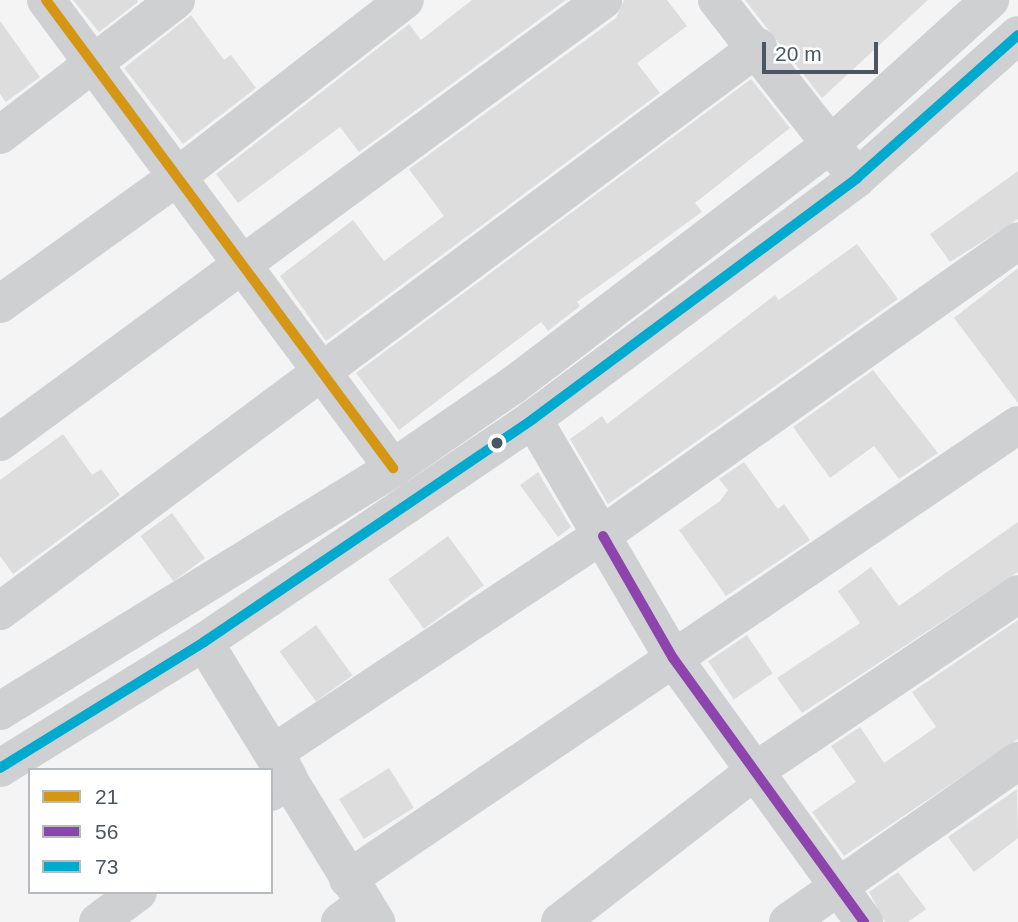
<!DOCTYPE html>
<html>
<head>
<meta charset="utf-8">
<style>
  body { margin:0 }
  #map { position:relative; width:1018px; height:922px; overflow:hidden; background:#f4f4f4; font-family:Arial,sans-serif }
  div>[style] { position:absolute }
  .building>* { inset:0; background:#ddddde; transform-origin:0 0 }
  .minor>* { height:38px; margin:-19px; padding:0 19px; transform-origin:19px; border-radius:19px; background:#ced0d2 }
  .tertiary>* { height:38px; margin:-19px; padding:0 19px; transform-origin:19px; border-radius:19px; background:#ced0d2 }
  .bus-1>* { height:10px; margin:-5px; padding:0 5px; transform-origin:5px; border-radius:5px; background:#d49613 }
  .bus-2>* { height:10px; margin:-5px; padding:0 5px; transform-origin:5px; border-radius:5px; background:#8e44ad }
  .bus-3>* { height:10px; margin:-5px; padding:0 5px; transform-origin:5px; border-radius:5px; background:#00a9ce }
  .dots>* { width:19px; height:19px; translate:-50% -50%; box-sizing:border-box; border:4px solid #fff; border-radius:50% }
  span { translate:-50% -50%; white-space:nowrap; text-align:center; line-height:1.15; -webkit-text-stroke:5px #fff; paint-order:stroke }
  .legend { position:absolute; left:28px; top:768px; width:245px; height:126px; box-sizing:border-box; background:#fff; border:2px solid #b7bbc0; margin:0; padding:9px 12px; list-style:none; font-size:21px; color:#4a5661 }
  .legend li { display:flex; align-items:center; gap:14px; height:35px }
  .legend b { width:35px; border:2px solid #b7bbc0 }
  .scale { position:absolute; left:762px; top:42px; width:116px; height:32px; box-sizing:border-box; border:4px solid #4a5661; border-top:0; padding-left:9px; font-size:21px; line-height:24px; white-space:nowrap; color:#4a5661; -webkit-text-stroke:5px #fff; paint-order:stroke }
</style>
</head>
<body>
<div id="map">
  <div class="building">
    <div style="clip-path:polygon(73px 0,137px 0,138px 2px,99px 32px)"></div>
    <div style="clip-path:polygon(472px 0,566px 0,359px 152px,340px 127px,238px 203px,216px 174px,409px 24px,421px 40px)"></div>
    <div style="clip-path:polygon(624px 0,667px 0,687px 26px,637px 63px,660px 93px,326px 341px,280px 276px,353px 220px,384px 261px,444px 216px,409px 169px,616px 18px)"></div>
    <div style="clip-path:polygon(745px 0,928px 0,822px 98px)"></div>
    <div style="clip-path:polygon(191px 15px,224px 60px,231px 55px,256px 88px,183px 144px,124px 68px)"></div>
    <div style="clip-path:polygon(0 21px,40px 77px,6px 102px,0 94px)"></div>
    <div style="clip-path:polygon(751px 79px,790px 128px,695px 203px,702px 212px,577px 302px,580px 306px,548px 331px,541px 322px,399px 430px,356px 373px)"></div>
    <div style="clip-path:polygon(1018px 171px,1018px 219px,950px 262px,930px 234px)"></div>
    <div style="clip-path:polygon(857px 244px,898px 299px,608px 504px,570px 439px,602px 416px,607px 424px,775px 295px,779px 300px)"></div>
    <div style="clip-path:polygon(1018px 268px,1018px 403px,954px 318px)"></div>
    <div style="clip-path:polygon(873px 370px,938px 453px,899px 479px,874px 446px,830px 478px,793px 427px)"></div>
    <div style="clip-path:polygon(63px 434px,92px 475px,101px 469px,120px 495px,13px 574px,0 556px,0 480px)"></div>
    <div style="clip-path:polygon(744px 462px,778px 509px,784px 504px,810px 540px,726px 596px,679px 530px,720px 501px,728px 490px,719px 479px)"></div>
    <div style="clip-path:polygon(538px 472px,571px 527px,558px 537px,520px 485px)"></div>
    <div style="left:172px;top:513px;width:56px;height:39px;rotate:54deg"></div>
    <div style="clip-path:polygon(1018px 522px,1018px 572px,802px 713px,777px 678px,860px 623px,838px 591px,871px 567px,899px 606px)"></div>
    <div style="left:448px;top:536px;width:61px;height:74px;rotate:54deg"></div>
    <div style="clip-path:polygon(1018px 620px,1018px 739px,844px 856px,812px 812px,856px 782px,831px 746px,860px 727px,884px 763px,936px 727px,912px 692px)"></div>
    <div style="left:316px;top:625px;width:62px;height:45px;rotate:54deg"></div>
    <div style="left:747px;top:635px;width:46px;height:47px;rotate:56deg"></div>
    <div style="left:389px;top:768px;width:47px;height:59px;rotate:58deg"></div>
    <div style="clip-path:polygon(1017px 789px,1018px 838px,974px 872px,948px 837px)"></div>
    <div style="clip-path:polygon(898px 872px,926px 909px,908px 922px,885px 922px,869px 892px)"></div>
  </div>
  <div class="minor">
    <div style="left:46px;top:0;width:583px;rotate:53.44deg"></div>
    <div style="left:717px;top:0;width:226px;rotate:51.8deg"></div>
    <div style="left:0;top:135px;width:222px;rotate:-37.5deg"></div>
    <div style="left:0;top:304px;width:219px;rotate:-35.7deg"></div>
    <div style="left:178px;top:176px;width:287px;rotate:-37.8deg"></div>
    <div style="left:533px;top:419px;width:277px;rotate:59.6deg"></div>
    <div style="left:673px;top:658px;width:326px;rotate:54.1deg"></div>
    <div style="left:0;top:442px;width:748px;rotate:-36.24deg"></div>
    <div style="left:0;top:611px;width:945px;rotate:-36.65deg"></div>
    <div style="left:271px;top:792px;width:22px;rotate:-36deg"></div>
    <div style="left:289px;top:779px;width:30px;rotate:-117deg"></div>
    <div style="left:275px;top:752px;width:392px;rotate:-33.6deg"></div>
    <div style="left:602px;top:535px;width:509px;rotate:-35.25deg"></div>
    <div style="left:348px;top:879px;width:809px;rotate:-34.12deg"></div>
    <div style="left:98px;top:922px;width:50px;rotate:-36.9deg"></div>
    <div style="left:340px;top:922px;width:31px;rotate:-37deg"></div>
    <div style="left:560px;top:922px;width:247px;rotate:-37.8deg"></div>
    <div style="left:755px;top:771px;width:317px;rotate:-33.9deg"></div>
    <div style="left:788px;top:922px;width:281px;rotate:-35deg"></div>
  </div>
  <div class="tertiary">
    <div style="left:204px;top:642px;width:329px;rotate:58.4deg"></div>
    <div style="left:0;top:711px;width:462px;rotate:-31.7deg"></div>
    <div style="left:393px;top:468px;width:145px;rotate:-34.6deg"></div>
    <div style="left:512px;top:386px;width:400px;rotate:-37.2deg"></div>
    <div style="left:831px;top:144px;width:215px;rotate:-42.2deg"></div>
    <div style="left:0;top:768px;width:240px;rotate:-31.7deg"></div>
    <div style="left:204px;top:642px;width:397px;rotate:-34.1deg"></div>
    <div style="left:533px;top:419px;width:404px;rotate:-36.6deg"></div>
    <div style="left:857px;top:178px;width:215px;rotate:-41.6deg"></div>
  </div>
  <div class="bus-1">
    <div style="left:46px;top:0;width:583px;rotate:53.44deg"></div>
  </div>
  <div class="bus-2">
    <div style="left:603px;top:536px;width:141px;rotate:60.2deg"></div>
    <div style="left:673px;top:658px;width:326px;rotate:54.1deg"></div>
  </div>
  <div class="bus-3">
    <div style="left:0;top:768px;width:240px;rotate:-31.7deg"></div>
    <div style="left:204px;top:642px;width:397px;rotate:-34.1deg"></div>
    <div style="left:533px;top:419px;width:404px;rotate:-36.6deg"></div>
    <div style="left:857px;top:178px;width:215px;rotate:-41.6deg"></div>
  </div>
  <div class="dots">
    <div style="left:497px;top:443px;background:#4a5661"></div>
  </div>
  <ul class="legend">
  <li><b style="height:9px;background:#d49613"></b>21</li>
  <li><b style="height:9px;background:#8e44ad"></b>56</li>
  <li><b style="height:9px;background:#00a9ce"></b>73</li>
  </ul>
  <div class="scale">20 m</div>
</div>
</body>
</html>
